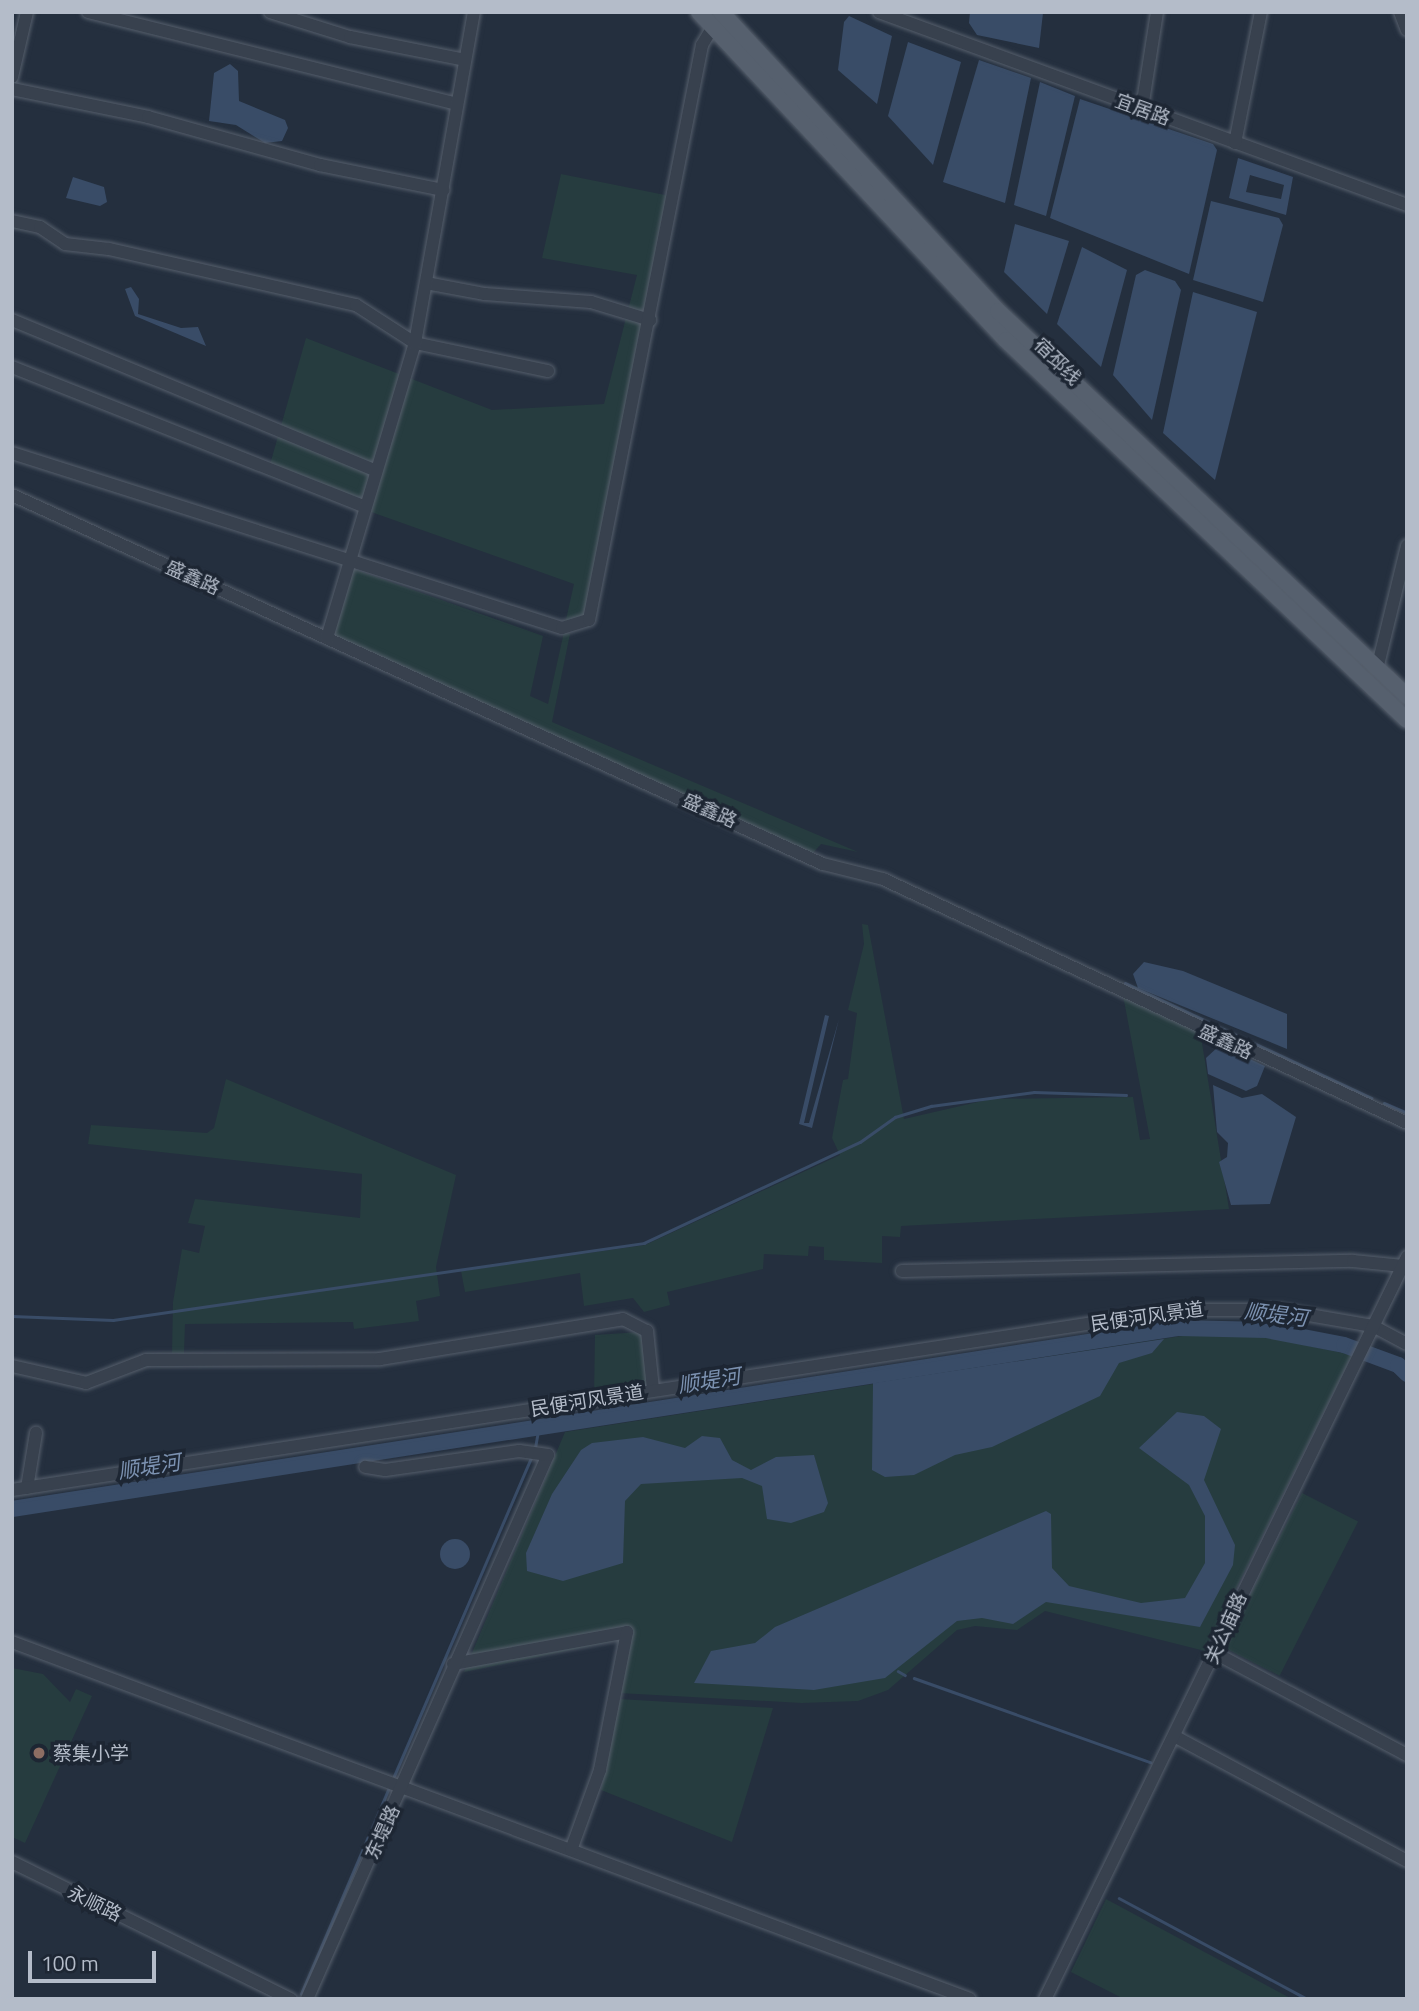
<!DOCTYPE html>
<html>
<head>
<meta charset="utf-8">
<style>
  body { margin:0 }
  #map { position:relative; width:1419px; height:2011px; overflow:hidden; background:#242f3e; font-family:"Titillium Web","Noto Sans SC",sans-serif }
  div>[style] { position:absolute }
  .green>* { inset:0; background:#263c3f; transform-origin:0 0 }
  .water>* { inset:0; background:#394c67 }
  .round { border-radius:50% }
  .stream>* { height:2.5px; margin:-1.25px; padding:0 1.25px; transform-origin:1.25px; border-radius:1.25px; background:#394c67 }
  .river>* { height:16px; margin:-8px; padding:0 8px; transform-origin:8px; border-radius:8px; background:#394c67 }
  .roads { filter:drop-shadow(0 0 2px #565f6c) drop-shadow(0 0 2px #565f6c) }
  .minor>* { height:12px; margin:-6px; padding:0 6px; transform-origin:6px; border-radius:6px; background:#38414e }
  .major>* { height:16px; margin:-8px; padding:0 8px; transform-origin:8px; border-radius:8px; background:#56606e }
  .dots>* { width:19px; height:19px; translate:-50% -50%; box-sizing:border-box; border:4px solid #1d2633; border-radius:50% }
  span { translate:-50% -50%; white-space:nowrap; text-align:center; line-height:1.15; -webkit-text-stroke:7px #1d2633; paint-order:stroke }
  .street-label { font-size:19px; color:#b4bcc9 }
  .poi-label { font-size:19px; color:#b4bcc9 }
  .left { translate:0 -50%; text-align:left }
  .water-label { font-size:21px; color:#7c92b1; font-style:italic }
  .frame { position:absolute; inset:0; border:14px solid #b4bcc9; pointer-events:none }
  .scale { position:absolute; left:28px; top:1951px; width:128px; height:32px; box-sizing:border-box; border:4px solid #b4bcc9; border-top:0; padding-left:9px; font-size:21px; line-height:24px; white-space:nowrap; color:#b4bcc9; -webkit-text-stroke:5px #1d2633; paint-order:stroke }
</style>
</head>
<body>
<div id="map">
  <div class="green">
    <div style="clip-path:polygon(561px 174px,670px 196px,586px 615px,565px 624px,574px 584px,267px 475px,306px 338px,492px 410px,604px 404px,637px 275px,542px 258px)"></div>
    <div style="clip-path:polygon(354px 569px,543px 636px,530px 696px,548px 704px,564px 632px,570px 634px,552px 722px,858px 852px,821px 844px,813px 853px,334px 636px)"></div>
    <div style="clip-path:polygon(862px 924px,868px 925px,904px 1119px,991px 1099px,1133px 1097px,1140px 1140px,1150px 1139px,1123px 995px,1200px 1031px,1229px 1209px,901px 1226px,900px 1237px,882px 1236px,882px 1263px,824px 1260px,824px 1247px,809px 1246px,808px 1256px,764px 1254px,763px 1269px,667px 1292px,670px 1305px,644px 1312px,633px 1298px,584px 1306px,580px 1273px,465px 1292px,461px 1271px,645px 1245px,840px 1155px,832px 1138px,843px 1080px,848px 1079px,857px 1013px,848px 1010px,864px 944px)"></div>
    <div style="clip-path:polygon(226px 1079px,456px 1175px,436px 1267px,440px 1296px,416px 1301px,419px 1321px,354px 1329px,353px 1322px,185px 1324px,184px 1354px,172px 1353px,173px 1302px,182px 1249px,199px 1253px,205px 1226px,188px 1223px,195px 1199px,360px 1218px,362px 1174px,88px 1144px,91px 1125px,207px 1133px,214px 1128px)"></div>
    <div style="clip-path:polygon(641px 1332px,650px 1387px,594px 1396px,595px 1335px)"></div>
    <div style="clip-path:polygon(1201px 1333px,1266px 1337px,1352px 1355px,1205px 1651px,1045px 1611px,1017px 1630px,975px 1626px,957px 1630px,888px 1690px,858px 1701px,802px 1703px,619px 1693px,629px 1638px,464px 1672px,565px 1432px)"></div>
    <div style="left:1302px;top:1493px;width:63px;height:173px;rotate:27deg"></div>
    <div style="clip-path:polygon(12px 1668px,43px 1674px,70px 1702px,76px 1689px,92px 1696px,25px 1843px,12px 1837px)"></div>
    <div style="clip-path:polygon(619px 1699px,773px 1708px,732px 1842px,601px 1790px)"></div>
    <div style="clip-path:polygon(1106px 1899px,1292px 1999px,1124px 1999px,1071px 1972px)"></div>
  </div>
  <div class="water">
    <div style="clip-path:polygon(970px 12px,1043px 13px,1039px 48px,977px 35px,969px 23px)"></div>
    <div style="clip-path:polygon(849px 16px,892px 36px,877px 104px,838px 70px,844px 22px)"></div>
    <div style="clip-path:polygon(908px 42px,961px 62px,933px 165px,888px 116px)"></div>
    <div style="clip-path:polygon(979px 60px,1031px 78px,1005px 203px,943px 182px)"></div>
    <div style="clip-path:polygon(230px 64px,238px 71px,239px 101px,285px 120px,288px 128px,282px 141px,265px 143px,236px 125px,209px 121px,214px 73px)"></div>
    <div style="clip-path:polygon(1040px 82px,1075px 96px,1046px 216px,1014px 205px)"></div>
    <div style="clip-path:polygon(1080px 99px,1213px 144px,1217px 150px,1189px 274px,1050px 218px)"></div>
    <div style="clip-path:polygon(evenodd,1238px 158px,1293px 177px,1286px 215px,1229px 198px,1238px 158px,1250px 175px,1284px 185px,1281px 199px,1246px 192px,1250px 175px)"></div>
    <div style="clip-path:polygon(73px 177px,104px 187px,107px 202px,100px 206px,66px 198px)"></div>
    <div style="clip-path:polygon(1211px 201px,1279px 218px,1283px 225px,1263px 302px,1193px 280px)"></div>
    <div style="clip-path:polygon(1015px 224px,1069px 241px,1047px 314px,1004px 272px)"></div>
    <div style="clip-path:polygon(1082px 247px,1127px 270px,1101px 367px,1057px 324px)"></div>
    <div style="clip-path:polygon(1145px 270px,1175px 281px,1181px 290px,1152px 420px,1113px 375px,1136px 275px)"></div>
    <div style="clip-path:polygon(131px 287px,139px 299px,138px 314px,181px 328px,198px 327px,206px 346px,135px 316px,125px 289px)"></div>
    <div style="clip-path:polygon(1193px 292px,1257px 312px,1215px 480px,1163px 433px)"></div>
    <div style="clip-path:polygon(1144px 962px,1183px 971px,1287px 1014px,1287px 1049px,1138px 988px,1133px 974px)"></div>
    <div style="clip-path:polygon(825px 1015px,829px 1016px,804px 1123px,809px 1123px,839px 1019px,812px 1128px,799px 1124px)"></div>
    <div style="clip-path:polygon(1220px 1045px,1265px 1066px,1257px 1086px,1246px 1091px,1208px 1074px,1206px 1058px)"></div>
    <div style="clip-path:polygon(1213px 1085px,1242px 1098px,1262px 1094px,1296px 1117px,1270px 1204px,1231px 1205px,1219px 1162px,1227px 1157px,1228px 1143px,1217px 1132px)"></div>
    <div style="clip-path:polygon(1164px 1339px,1152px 1353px,1119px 1363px,1100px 1396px,992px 1447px,955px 1455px,914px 1475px,885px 1477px,872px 1470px,873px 1383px)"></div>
    <div style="clip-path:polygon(1177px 1412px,1204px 1416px,1221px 1429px,1204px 1480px,1235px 1545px,1233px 1565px,1200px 1627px,1046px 1602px,1013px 1624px,982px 1618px,957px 1621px,885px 1678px,814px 1690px,694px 1683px,711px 1651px,755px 1643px,775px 1627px,1046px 1511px,1051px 1514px,1052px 1568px,1069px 1586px,1141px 1603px,1185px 1598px,1205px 1563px,1205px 1516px,1189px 1485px,1139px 1448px)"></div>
    <div style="clip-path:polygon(702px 1436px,720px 1438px,732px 1460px,751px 1470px,776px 1457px,814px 1455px,828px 1503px,824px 1512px,791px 1523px,767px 1519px,762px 1486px,742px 1478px,641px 1484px,625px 1501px,623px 1563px,563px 1581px,527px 1571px,526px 1553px,552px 1494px,581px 1450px,592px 1443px,643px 1437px,685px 1448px)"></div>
    <div class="round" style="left:440px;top:1539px;width:30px;height:30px"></div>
  </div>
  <div class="stream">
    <div style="left:1125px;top:983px;width:272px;rotate:25deg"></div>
    <div style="left:1384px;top:1103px;width:25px;rotate:23deg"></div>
    <div style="left:12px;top:1316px;width:101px;rotate:2.3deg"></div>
    <div style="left:113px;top:1320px;width:537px;rotate:-8.25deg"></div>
    <div style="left:644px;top:1243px;width:238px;rotate:-25.1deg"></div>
    <div style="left:860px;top:1142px;width:43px;rotate:-35.5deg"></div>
    <div style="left:895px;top:1117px;width:38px;rotate:-17deg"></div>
    <div style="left:931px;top:1106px;width:104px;rotate:-7.7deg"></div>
    <div style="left:1034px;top:1092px;width:92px;rotate:1.9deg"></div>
    <div style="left:535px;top:1448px;width:17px;rotate:-80deg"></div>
    <div style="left:898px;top:1671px;width:8px;rotate:30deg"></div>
    <div style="left:914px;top:1678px;width:251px;rotate:19.6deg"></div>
    <div style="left:394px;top:1776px;width:346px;rotate:-66.7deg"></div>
    <div style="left:1119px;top:1898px;width:213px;rotate:28.2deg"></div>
    <div style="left:301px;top:1994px;width:222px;rotate:-66.9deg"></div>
  </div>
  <div class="river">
    <div style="left:12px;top:1509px;width:1181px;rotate:-8.82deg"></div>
    <div style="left:1179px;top:1328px;width:87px;rotate:1.3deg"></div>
    <div style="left:1266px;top:1330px;width:79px;rotate:10.9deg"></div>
    <div style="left:1344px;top:1345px;width:58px;rotate:20.3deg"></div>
    <div style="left:1398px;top:1365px;width:13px;rotate:45deg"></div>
  </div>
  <div class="roads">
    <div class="minor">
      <div style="left:88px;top:12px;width:380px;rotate:14deg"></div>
      <div style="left:270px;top:12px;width:84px;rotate:17.4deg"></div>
      <div style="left:350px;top:37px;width:117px;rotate:11.3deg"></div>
      <div style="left:879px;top:12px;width:562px;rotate:20.08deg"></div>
      <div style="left:1400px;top:12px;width:19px;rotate:69deg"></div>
      <div style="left:12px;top:77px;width:67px;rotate:-77deg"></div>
      <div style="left:12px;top:89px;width:139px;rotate:11.6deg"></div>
      <div style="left:148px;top:117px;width:179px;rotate:15.6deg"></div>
      <div style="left:320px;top:165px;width:126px;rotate:11.5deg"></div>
      <div style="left:1142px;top:108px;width:97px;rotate:-81.1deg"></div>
      <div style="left:1235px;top:143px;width:134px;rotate:-78.8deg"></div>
      <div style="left:12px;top:221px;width:29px;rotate:12deg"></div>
      <div style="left:40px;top:227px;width:30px;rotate:34deg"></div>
      <div style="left:65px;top:244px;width:44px;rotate:6.5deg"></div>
      <div style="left:109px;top:249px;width:253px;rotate:12.8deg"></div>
      <div style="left:356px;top:305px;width:70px;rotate:32.8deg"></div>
      <div style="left:415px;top:343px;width:136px;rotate:11.9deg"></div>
      <div style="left:426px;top:283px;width:60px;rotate:10.6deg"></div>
      <div style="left:485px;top:294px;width:106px;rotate:4.3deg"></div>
      <div style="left:591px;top:302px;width:62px;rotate:17deg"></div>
      <div style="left:12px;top:320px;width:394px;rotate:22.5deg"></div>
      <div style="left:12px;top:367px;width:380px;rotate:21.6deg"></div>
      <div style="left:12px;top:453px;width:577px;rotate:17.65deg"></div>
      <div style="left:562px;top:628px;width:28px;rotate:-17deg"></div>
      <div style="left:589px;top:620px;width:586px;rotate:-78.88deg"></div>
      <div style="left:702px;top:45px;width:21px;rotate:-59deg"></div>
      <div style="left:12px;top:495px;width:891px;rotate:24.47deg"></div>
      <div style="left:823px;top:864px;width:62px;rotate:14deg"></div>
      <div style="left:883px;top:879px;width:578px;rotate:24.97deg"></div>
      <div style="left:327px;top:638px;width:308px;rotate:-73.4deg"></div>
      <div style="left:415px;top:343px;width:336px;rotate:-79.9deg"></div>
      <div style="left:1377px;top:669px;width:127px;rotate:-76.3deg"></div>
      <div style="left:902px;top:1271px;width:451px;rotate:-1.3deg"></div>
      <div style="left:1353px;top:1261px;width:50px;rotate:5.7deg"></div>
      <div style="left:12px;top:1366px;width:76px;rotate:12.9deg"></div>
      <div style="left:86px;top:1383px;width:64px;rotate:-21deg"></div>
      <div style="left:146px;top:1360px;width:234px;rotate:-0.2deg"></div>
      <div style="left:380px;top:1359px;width:246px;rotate:-9.3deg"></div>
      <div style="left:623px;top:1319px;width:27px;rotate:27deg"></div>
      <div style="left:647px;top:1331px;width:58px;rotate:84.1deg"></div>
      <div style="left:27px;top:1488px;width:56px;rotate:-80.7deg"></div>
      <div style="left:12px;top:1490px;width:1179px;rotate:-8.78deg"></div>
      <div style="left:1177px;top:1310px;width:103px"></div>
      <div style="left:1280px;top:1310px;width:94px;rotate:9.8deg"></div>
      <div style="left:1373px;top:1326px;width:38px;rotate:28deg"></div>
      <div style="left:12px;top:1642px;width:1022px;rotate:20.44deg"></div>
      <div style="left:1215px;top:1653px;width:217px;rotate:28deg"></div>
      <div style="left:453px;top:1664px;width:177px;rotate:-10.4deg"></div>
      <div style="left:627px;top:1632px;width:141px;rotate:101.1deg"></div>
      <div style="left:600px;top:1770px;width:85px;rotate:109.9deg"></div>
      <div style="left:1174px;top:1736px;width:264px;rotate:28.2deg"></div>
      <div style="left:12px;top:1862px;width:311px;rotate:26.2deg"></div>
      <div style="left:307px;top:1999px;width:595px;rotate:-66.11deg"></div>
      <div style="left:548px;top:1455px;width:29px;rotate:-172deg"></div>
      <div style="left:519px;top:1451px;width:135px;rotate:171.9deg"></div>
      <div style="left:385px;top:1470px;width:20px;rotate:-171deg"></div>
      <div style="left:1045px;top:1999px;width:826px;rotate:-63.99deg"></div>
    </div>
    <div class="major">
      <div style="left:699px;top:12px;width:449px;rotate:46.9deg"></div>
      <div style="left:1006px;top:340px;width:552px;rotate:43.46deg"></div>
      <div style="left:721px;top:12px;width:408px;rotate:47.2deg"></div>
      <div style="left:998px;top:311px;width:562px;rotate:43.27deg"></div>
    </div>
  </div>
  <div class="dots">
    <div style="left:39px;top:1753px;background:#8d6e63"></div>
  </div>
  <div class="street-label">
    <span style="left:1143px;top:109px;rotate:20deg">宜居路</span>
    <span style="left:1058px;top:361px;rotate:44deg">宿邳线</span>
    <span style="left:193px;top:577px;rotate:24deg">盛鑫路</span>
    <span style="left:710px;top:810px;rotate:24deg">盛鑫路</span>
    <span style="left:1226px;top:1041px;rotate:25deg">盛鑫路</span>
    <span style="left:1147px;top:1316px;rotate:-8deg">民便河风景道</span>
    <span style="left:587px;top:1400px;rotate:-9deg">民便河风景道</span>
    <span style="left:1225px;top:1628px;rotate:-66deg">关公庙路</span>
    <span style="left:382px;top:1832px;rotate:-66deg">东堤路</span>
    <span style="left:95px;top:1903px;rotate:26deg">永顺路</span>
  </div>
  <div class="poi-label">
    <span class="left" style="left:53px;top:1753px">蔡集小学</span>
  </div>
  <div class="water-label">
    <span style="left:1276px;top:1314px;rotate:7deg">顺堤河</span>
    <span style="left:709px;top:1380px;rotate:-9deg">顺堤河</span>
    <span style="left:149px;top:1466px;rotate:-9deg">顺堤河</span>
  </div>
  <div class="frame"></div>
  <div class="scale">100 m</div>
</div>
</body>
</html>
